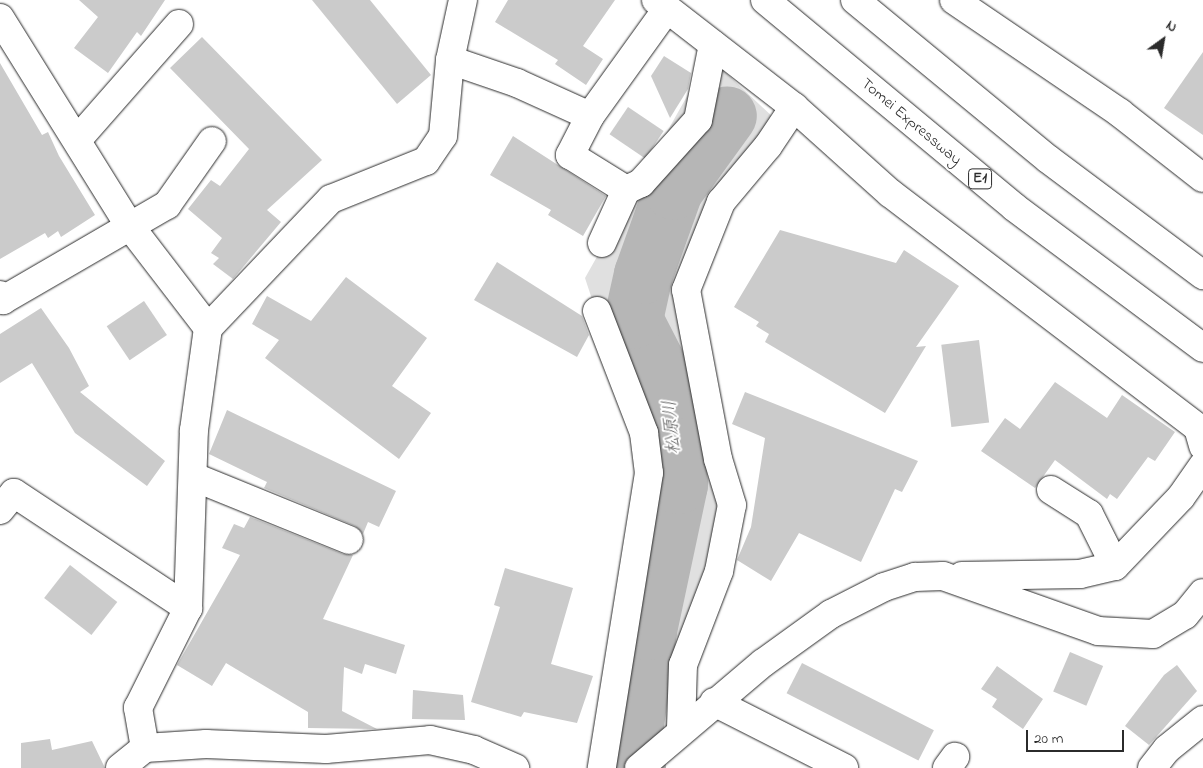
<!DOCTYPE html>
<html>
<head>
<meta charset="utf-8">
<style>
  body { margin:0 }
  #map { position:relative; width:1203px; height:768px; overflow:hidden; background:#fff; font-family:"Indie Flower","Klee One",sans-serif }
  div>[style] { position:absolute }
  .green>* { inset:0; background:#e0e0e0 }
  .river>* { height:59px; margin:-29.5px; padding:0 29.5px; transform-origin:29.5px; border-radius:29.5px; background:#b6b6b6 }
  .building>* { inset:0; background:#cbcbcb; transform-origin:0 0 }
  .roads { filter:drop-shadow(0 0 1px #2b2b2b) drop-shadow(0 0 1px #2b2b2b) }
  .minor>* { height:28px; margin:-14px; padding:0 14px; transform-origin:14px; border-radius:14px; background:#fff }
  .motorway>* { height:28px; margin:-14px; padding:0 14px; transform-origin:14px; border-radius:14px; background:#fff }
  span { translate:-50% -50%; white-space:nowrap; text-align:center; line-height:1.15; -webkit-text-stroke:4px #fff; paint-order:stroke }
  .shield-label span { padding:1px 4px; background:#fff; border:1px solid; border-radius:4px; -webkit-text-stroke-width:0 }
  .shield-label { font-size:15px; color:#2b2b2b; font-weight:700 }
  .street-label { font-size:16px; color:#2b2b2b }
  .water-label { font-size:18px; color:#5c5c5c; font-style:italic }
  .north { position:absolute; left:1138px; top:15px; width:50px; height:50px; -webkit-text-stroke:4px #fff; paint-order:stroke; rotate:32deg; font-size:14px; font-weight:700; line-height:20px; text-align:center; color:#2b2b2b }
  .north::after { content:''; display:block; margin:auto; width:18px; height:22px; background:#2b2b2b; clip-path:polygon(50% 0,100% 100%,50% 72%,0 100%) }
  .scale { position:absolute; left:1026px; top:730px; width:98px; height:22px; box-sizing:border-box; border:2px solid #2b2b2b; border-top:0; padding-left:6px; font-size:15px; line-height:18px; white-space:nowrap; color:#2b2b2b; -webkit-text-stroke:4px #fff; paint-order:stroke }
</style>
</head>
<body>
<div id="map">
  <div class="green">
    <div style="clip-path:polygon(709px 57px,776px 120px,691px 255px,731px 512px,678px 732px,613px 768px,653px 485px,585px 278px)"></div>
  </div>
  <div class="river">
    <div style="left:636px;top:768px;width:36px;rotate:-95deg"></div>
    <div style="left:633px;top:732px;width:103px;rotate:-82.2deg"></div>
    <div style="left:647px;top:630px;width:149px;rotate:-78deg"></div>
    <div style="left:678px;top:484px;width:93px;rotate:-94.9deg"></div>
    <div style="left:670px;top:391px;width:81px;rotate:-117.2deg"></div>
    <div style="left:633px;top:319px;width:46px;rotate:-77.5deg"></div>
    <div style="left:643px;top:274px;width:89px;rotate:-70.3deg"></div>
    <div style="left:673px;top:190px;width:92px;rotate:-54.2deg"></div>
  </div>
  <div class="building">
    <div style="clip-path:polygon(79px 0,165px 0,141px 36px,137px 32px,108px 73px,74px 48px,98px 17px)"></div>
    <div style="clip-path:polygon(312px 0,370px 0,431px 75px,397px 104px)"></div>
    <div style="clip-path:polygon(508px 0,615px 0,583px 46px,603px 59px,586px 85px,555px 64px,558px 60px,495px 22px)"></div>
    <div style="clip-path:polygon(202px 37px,322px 160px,267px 210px,281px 222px,233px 279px,213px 264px,219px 258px,211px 253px,222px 238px,188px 209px,211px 180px,220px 186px,249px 149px,170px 68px)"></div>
    <div style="clip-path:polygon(1203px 52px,1203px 135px,1164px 108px)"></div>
    <div style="clip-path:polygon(664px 56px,691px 73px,688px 89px,670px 118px,651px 76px)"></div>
    <div style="clip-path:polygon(0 63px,42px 135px,48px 132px,59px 156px,95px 215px,61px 237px,58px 231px,48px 238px,45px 233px,0 259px)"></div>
    <div style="left:628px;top:107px;width:43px;height:33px;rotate:34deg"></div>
    <div style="clip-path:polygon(513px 136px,606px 196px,583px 236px,548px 215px,551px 210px,490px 175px)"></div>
    <div style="clip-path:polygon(780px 230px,896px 263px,904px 250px,959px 286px,916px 347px,926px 346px,885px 413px,765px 342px,769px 334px,756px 326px,759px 322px,734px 307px)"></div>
    <div style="clip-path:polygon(497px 262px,582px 316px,589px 335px,577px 357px,474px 300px)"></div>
    <div style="clip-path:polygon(346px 277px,427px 338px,392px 386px,431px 413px,399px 459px,265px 358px,279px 340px,252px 324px,267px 296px,311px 321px)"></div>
    <div style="left:144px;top:301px;width:41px;height:45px;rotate:56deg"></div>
    <div style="clip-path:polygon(41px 308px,69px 348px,89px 386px,80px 392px,165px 461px,147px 486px,75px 433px,32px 363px,0 383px,0 334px)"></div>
    <div style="left:979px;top:340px;width:83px;height:38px;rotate:83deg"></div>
    <div style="clip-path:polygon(1055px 382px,1107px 418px,1122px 395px,1175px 432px,1155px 461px,1148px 457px,1117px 499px,1110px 494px,1107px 499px,1055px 460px,1035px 488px,981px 451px,1005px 418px,1020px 429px)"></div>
    <div style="clip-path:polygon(745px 392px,918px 461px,902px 492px,895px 489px,861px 562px,799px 533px,771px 581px,737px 560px,751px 527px,765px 438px,732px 424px)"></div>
    <div style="clip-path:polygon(227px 410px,396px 491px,379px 527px,368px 522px,363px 534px,355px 526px,264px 488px,267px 482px,209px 454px)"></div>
    <div style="clip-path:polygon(250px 517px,343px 554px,353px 555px,323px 619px,405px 645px,396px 674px,365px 664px,362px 674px,344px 667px,342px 711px,377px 729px,308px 728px,308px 712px,226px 663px,212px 686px,177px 665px,240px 555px,222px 548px,234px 524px,244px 528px)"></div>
    <div style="left:70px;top:565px;width:60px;height:42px;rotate:38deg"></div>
    <div style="clip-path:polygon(505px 568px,573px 588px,551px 664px,593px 676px,577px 723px,524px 712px,521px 717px,471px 702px,500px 607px,494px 605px)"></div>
    <div style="left:1070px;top:652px;width:36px;height:43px;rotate:23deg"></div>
    <div style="left:802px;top:663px;width:148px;height:34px;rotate:27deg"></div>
    <div style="clip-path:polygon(1177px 665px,1197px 691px,1149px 745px,1125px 726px,1164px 675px)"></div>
    <div style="clip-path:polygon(997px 666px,1043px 699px,1023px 729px,992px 707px,997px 699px,981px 689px)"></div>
    <div style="clip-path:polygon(413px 690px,463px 695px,465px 720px,412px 719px)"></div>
    <div style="clip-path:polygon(50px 739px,52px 750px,92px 741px,105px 768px,21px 768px,21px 743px)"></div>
  </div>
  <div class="roads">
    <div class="minor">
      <div style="left:656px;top:0;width:175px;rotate:37.8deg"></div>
      <div style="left:794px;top:107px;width:129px;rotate:41.9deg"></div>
      <div style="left:890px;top:193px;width:387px;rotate:37.3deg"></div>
      <div style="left:1198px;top:428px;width:19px;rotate:74deg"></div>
      <div style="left:954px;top:0;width:201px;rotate:34.2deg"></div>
      <div style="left:1120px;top:113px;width:105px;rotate:38.1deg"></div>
      <div style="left:0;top:18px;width:244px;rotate:58.1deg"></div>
      <div style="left:129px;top:225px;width:130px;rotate:52.5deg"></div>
      <div style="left:450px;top:60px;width:71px;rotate:18.9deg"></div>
      <div style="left:517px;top:83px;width:80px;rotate:24.3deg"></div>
      <div style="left:590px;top:116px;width:132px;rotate:-54.3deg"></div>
      <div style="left:590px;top:116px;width:44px;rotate:117.1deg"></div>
      <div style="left:570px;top:155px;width:66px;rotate:32deg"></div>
      <div style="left:626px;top:190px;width:17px;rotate:-25deg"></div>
      <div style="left:641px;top:183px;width:85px;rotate:-47.9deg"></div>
      <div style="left:698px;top:120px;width:77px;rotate:-78.8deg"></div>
      <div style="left:78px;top:139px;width:153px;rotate:-48.7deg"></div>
      <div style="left:602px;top:243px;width:58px;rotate:-65.6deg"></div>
      <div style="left:0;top:295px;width:6px;rotate:59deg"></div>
      <div style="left:3px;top:300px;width:190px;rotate:-30.1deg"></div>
      <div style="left:167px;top:205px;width:78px;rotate:-54.9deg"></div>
      <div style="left:597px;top:311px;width:131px;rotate:68.9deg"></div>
      <div style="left:644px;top:433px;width:40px;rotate:82.9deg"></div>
      <div style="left:649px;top:473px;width:299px;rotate:99.1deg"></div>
      <div style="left:194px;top:477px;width:167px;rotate:22.1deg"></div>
      <div style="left:1051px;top:490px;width:45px;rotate:32.3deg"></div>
      <div style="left:1089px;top:514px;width:58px;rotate:63.4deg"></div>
      <div style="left:0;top:510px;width:22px;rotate:-51deg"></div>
      <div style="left:14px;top:493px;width:209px;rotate:33.5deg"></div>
      <div style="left:962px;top:576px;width:118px;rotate:-1deg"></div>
      <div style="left:1080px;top:574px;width:36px;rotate:-13deg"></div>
      <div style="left:1115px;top:566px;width:95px;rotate:-46.3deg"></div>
      <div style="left:1181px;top:497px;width:38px;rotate:-55deg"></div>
      <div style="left:714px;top:702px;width:146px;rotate:26.9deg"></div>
      <div style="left:681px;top:728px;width:63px;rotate:-88.2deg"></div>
      <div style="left:683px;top:665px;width:101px;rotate:-69deg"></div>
      <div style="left:719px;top:571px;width:67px;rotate:-78.9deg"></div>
      <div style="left:732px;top:505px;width:48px;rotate:-106.9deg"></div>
      <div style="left:718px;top:459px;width:172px;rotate:-100.7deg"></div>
      <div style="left:686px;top:290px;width:95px;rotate:-68.3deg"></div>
      <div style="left:721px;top:202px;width:73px;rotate:-50deg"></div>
      <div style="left:768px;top:146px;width:47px;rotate:-56.3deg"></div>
      <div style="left:145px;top:748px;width:41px;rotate:-99.9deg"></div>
      <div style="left:138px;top:708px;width:112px;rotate:-63.4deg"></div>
      <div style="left:188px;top:608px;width:178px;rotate:-88.1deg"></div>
      <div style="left:194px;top:430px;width:103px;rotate:-82.2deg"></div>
      <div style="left:208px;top:328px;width:178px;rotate:-46.4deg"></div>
      <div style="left:331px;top:199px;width:102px;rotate:-21.8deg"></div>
      <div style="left:426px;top:161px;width:30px;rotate:-56deg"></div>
      <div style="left:443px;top:136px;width:76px;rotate:-84.7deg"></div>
      <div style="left:450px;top:60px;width:61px;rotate:-77.8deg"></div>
      <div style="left:120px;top:768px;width:32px;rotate:-39deg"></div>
      <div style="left:145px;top:748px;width:61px;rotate:-3.8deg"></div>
      <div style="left:206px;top:744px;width:120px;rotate:2.4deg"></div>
      <div style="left:326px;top:749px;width:104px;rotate:-4.9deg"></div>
      <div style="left:430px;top:740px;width:45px;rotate:12.8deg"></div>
      <div style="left:474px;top:750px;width:45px;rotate:23.7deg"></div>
      <div style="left:639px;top:768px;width:162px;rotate:-40.3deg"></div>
      <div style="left:763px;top:663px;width:84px;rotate:-35.8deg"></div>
      <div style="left:831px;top:614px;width:59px;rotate:-27deg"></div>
      <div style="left:884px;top:587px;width:33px;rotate:-18deg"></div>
      <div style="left:915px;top:577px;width:28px;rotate:-2deg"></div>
      <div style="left:943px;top:576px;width:164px;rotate:19.5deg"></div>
      <div style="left:1098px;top:631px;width:55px;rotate:3.1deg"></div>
      <div style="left:1153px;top:634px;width:37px;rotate:-31deg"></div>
      <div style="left:1185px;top:615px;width:28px;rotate:-51deg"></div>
      <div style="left:947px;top:768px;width:14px;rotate:-54deg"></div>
      <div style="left:1152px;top:768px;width:24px;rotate:-52deg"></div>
      <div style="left:1167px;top:749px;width:46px;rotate:-38.9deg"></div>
    </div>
    <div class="motorway">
      <div style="left:765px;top:0;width:324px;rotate:39.7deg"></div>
      <div style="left:1014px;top:207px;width:236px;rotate:36.7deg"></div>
      <div style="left:855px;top:0;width:250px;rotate:39.5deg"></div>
      <div style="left:1048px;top:159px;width:194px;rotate:36.8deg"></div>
    </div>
  </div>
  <div class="shield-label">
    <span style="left:980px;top:179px">E1</span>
  </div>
  <div class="street-label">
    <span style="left:911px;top:122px;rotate:40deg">Tomei Expressway</span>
  </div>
  <div class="water-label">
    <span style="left:673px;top:427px;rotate:-95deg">松原川</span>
  </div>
  <div class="north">N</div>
  <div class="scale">20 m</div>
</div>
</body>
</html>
